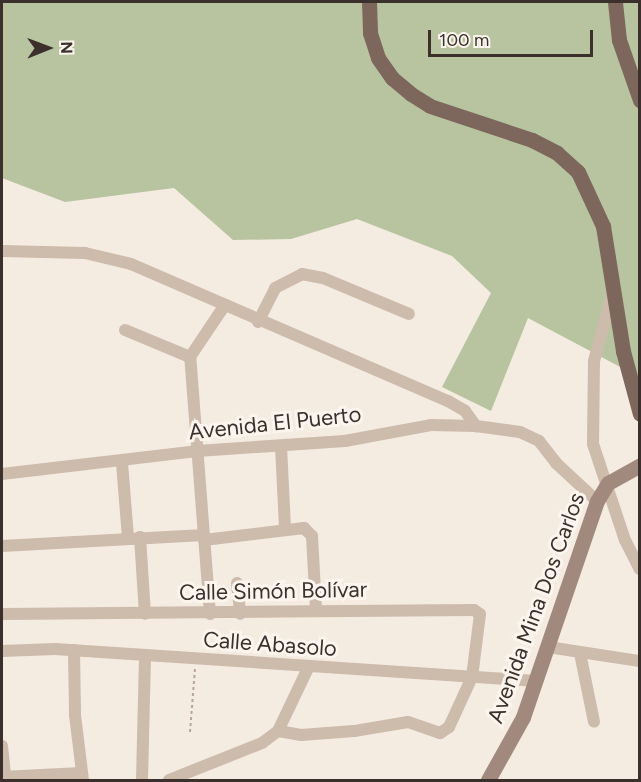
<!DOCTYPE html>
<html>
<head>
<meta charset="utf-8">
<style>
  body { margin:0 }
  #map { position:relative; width:641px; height:782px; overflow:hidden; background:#f4ebe1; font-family:Figtree,sans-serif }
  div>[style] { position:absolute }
  .green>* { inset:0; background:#b8c4a0 }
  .path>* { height:2px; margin-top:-1px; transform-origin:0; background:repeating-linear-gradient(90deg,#b9a596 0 3px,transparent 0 6px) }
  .street>* { height:12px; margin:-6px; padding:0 6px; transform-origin:6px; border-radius:6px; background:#cdbbac }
  .secondary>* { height:15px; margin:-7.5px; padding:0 7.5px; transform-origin:7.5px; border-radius:7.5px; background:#a18a7d }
  .primary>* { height:15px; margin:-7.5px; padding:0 7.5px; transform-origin:7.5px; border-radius:7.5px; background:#7d675c }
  span { translate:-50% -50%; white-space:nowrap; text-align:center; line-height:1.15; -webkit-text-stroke:6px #fbf5ee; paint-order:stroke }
  .street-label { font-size:22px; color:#3b302b }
  .frame { position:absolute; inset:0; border:3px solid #3b302b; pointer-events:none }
  .north { position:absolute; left:18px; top:18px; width:60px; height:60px; -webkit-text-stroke:4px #fbf5ee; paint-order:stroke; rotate:89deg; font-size:16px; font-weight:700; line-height:24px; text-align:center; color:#3b302b }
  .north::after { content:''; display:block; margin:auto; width:21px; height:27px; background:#3b302b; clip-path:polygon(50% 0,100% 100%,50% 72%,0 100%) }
  .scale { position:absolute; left:428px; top:30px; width:165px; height:27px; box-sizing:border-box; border:3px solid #3b302b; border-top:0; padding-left:8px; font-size:18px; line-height:21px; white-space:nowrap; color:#3b302b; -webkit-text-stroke:4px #fbf5ee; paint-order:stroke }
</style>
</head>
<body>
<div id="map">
  <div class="green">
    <div style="clip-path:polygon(2px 2px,639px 2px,639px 377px,528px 318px,491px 411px,442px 387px,491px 293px,452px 256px,357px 219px,291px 239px,233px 240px,174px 188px,65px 202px,2px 178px)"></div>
  </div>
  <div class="path">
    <div style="left:190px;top:732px;width:63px;rotate:-85.5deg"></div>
  </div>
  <div class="street">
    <div style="left:2px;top:251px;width:83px;rotate:1.4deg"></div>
    <div style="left:85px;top:253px;width:47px;rotate:13.4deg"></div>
    <div style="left:131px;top:264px;width:345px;rotate:23.4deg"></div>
    <div style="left:448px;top:401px;width:20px;rotate:30deg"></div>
    <div style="left:465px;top:411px;width:19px;rotate:54deg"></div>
    <div style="left:612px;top:294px;width:69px;rotate:105deg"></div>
    <div style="left:594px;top:361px;width:83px;rotate:90.7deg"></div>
    <div style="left:593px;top:444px;width:101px;rotate:71.6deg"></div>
    <div style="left:625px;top:540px;width:33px;rotate:63deg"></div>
    <div style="left:258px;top:322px;width:38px;rotate:-63deg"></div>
    <div style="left:275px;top:288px;width:30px;rotate:-27deg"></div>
    <div style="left:302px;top:274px;width:21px;rotate:11deg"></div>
    <div style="left:323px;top:278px;width:93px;rotate:22.7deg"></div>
    <div style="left:125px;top:330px;width:70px;rotate:22.6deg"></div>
    <div style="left:281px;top:446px;width:82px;rotate:87.2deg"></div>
    <div style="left:122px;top:463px;width:75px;rotate:85.4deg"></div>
    <div style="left:2px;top:474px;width:196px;rotate:-6.7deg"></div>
    <div style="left:197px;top:451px;width:148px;rotate:-3.9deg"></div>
    <div style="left:345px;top:441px;width:87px;rotate:-10.5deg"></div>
    <div style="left:431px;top:425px;width:45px;rotate:1.3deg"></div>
    <div style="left:476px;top:426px;width:44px;rotate:7.8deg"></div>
    <div style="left:520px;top:432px;width:21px;rotate:25deg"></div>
    <div style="left:539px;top:441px;width:28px;rotate:52deg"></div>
    <div style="left:556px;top:463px;width:56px;rotate:42.8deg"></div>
    <div style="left:140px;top:537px;width:77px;rotate:86.3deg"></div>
    <div style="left:204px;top:540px;width:101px;rotate:-6.8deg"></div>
    <div style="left:304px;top:528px;width:11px;rotate:45deg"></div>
    <div style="left:312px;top:536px;width:74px;rotate:86.9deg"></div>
    <div style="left:2px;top:546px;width:202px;rotate:-3.1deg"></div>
    <div style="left:237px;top:583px;width:31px;rotate:84deg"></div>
    <div style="left:2px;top:614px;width:472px;rotate:-0.5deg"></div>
    <div style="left:474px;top:610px;width:7px;rotate:34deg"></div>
    <div style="left:480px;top:614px;width:64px;rotate:97.2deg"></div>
    <div style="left:472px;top:677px;width:55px;rotate:114.7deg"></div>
    <div style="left:449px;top:727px;width:11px;rotate:146deg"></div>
    <div style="left:440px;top:733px;width:34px;rotate:-161deg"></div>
    <div style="left:408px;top:722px;width:55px;rotate:170.5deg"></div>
    <div style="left:354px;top:731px;width:53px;rotate:175.7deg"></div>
    <div style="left:301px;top:735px;width:23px;rotate:-170deg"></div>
    <div style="left:210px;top:614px;width:258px;rotate:-94.4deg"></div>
    <div style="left:190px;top:357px;width:63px;rotate:-56.1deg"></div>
    <div style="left:548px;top:647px;width:93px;rotate:8.7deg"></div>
    <div style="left:74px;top:650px;width:65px;rotate:89.1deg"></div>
    <div style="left:75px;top:715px;width:65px;rotate:83deg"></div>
    <div style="left:2px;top:651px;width:53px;rotate:-2.2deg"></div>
    <div style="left:55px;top:649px;width:482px;rotate:3.8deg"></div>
    <div style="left:580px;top:653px;width:70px;rotate:78.5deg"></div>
    <div style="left:2px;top:746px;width:31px;rotate:84deg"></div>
    <div style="left:2px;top:777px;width:79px;rotate:-2.9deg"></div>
    <div style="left:142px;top:780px;width:124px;rotate:-88.6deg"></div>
    <div style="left:169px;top:780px;width:100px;rotate:-21.7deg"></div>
    <div style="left:262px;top:743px;width:20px;rotate:-37deg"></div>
    <div style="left:278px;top:731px;width:70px;rotate:-64.5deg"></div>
  </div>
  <div class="secondary">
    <div style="left:488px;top:780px;width:72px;rotate:-60.9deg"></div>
    <div style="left:523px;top:717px;width:228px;rotate:-71.1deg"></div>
    <div style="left:597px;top:501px;width:21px;rotate:-59deg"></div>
    <div style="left:608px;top:483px;width:37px;rotate:-29deg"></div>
  </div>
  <div class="primary">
    <div style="left:369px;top:2px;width:31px;rotate:88deg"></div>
    <div style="left:370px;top:33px;width:26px;rotate:72deg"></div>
    <div style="left:378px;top:58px;width:24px;rotate:55deg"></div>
    <div style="left:392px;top:78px;width:25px;rotate:40deg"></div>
    <div style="left:411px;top:94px;width:22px;rotate:32deg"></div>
    <div style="left:430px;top:106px;width:108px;rotate:18.4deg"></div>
    <div style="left:532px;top:140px;width:28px;rotate:27deg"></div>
    <div style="left:557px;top:153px;width:28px;rotate:42deg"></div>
    <div style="left:578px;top:172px;width:60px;rotate:65.2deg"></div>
    <div style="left:603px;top:226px;width:127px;rotate:80.9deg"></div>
    <div style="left:623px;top:351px;width:65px;rotate:74.9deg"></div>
    <div style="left:615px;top:2px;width:38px;rotate:84deg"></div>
    <div style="left:619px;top:40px;width:64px;rotate:70.7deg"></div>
  </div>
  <div class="street-label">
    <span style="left:275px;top:423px;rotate:-6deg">Avenida El Puerto</span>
    <span style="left:273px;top:591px;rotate:-1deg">Calle Simón Bolívar</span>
    <span style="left:536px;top:608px;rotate:-70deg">Avenida Mina Dos Carlos</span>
    <span style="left:270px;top:644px;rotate:4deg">Calle Abasolo</span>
  </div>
  <div class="frame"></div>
  <div class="north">N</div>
  <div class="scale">100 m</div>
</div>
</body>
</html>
